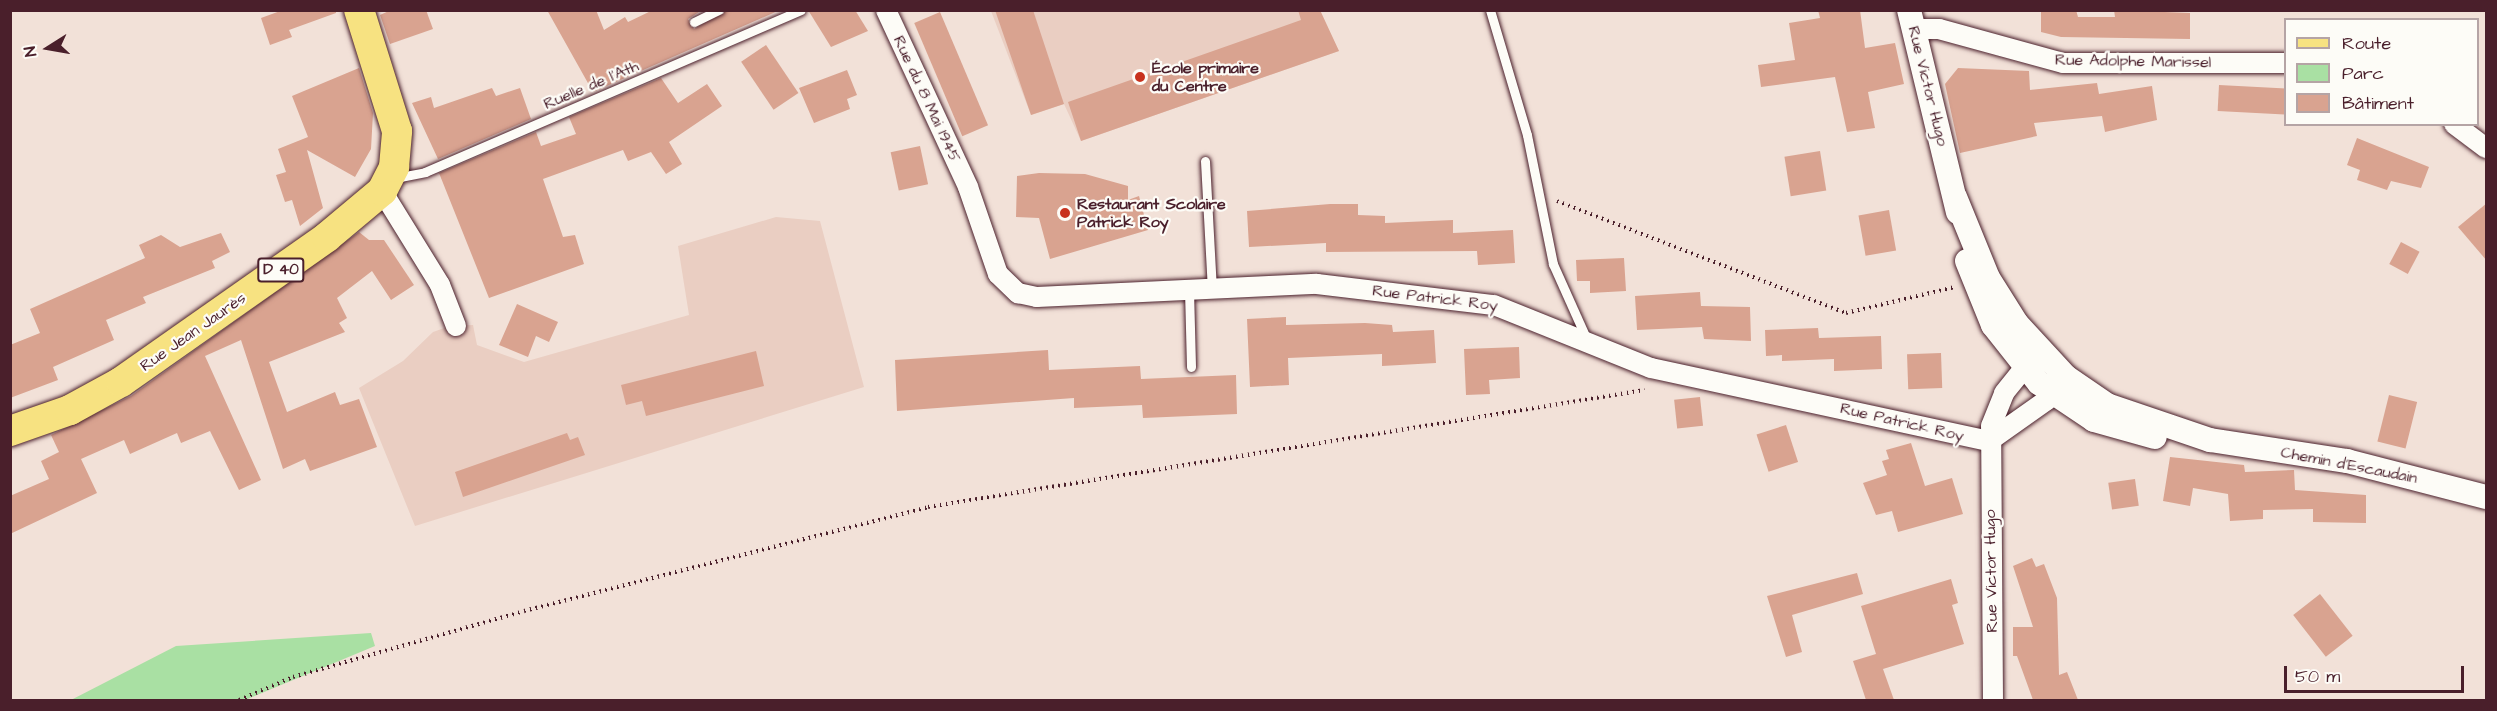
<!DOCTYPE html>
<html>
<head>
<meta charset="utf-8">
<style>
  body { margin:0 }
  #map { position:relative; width:2497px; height:711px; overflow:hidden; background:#f2e1d8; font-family:"Architects Daughter",sans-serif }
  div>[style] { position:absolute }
  .built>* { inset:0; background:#eacec2 }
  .green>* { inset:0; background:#a9e0a3 }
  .building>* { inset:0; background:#d9a390; transform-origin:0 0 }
  .path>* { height:4px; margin-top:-2px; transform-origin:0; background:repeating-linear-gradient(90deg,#4a1f2b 0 1.5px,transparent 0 6px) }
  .roads { filter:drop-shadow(0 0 2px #4a1f2b) drop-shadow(0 0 2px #4a1f2b) }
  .service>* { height:9px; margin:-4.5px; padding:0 4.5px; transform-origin:4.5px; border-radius:4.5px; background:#fdfcf7 }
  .minor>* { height:20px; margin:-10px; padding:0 10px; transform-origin:10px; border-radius:10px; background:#fdfcf7 }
  .tertiary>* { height:24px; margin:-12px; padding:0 12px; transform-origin:12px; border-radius:12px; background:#fdfcf7 }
  .primary>* { height:30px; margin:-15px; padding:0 15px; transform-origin:15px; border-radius:15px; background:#f7e281 }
  .dots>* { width:16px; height:16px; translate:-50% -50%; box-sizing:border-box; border:3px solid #fdfcf7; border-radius:50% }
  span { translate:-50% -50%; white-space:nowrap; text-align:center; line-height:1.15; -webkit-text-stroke:4.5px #fdfcf7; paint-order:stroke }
  .shield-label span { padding:2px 4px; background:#fdfcf7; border:2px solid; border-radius:4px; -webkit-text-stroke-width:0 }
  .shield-label { font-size:15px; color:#4a1f2b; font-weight:700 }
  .street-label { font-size:16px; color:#4a1f2b }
  .poi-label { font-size:16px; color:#4a1f2b; font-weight:700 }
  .left { translate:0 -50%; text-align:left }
  .frame { position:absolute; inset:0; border:12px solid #4a1f2b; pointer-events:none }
  .legend { position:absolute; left:2284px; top:18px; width:195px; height:108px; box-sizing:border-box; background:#fdfcf7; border:2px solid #b5a4a5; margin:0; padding:8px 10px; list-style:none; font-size:18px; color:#4a1f2b }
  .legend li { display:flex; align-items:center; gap:12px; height:30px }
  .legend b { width:30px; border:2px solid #b5a4a5 }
  .north { position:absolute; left:18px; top:18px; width:60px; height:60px; -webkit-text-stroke:4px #fdfcf7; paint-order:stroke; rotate:259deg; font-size:16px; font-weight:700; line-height:24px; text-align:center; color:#4a1f2b }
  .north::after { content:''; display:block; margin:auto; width:21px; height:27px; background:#4a1f2b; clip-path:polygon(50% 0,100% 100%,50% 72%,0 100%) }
  .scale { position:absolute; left:2284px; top:666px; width:180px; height:27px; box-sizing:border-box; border:3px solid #4a1f2b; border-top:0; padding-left:8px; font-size:18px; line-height:21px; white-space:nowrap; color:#4a1f2b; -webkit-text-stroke:4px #fdfcf7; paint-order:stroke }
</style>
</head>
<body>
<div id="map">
  <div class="built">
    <div style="clip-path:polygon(991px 11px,1319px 11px,1339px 51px,1081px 141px,1064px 104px,1031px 115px)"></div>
    <div style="clip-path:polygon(776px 217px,820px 221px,864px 387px,415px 526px,359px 388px,403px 361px,433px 332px,450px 326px,473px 325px,477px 345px,524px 362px,689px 315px,678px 246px)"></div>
  </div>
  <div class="green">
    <div style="clip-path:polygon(371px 633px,375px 646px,245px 700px,71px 700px,176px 646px)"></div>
  </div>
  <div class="building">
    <div style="clip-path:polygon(283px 10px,336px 10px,336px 13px,289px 30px,292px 37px,270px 45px,261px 18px)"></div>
    <div style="clip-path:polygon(391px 10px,426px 10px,433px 29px,390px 44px,380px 15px)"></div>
    <div style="clip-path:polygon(547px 10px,596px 10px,604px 30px,625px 17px,628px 22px,653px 10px,702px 10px,688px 19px,694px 29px,726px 10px,780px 10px,593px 92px)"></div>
    <div style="clip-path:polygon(808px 10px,855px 10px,868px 31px,831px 47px)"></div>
    <div style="clip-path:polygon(995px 10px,1033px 10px,1064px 104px,1031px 115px)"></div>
    <div style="clip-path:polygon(1298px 10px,1320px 10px,1339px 51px,1081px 141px,1068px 102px,1301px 20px)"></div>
    <div style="clip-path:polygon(1818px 10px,1860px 10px,1865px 48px,1895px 43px,1904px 84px,1868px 92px,1875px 128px,1847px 132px,1835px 77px,1761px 87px,1758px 65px,1795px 60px,1789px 23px,1820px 18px)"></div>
    <div style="clip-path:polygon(2041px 10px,2076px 10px,2078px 17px,2115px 17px,2114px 10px,2190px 13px,2190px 39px,2061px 37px,2041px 32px)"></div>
    <div style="left:940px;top:12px;width:123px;height:28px;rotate:67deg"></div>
    <div style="left:766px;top:45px;width:58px;height:30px;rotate:56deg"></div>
    <div style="clip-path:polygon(359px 68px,373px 113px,371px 149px,355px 177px,307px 150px,323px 208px,300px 226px,292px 200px,285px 202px,276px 175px,286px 172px,278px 149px,308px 137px,292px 96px)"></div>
    <div style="clip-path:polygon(1958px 68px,2029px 71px,2030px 90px,2097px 83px,2099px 94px,2152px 86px,2157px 120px,2105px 132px,2102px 116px,2034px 123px,2037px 136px,1960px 153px,1945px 84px)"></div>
    <div style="clip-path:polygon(847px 70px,857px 95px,847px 99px,850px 109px,814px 123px,799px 88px)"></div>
    <div style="clip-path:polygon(661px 78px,678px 103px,707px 84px,722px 106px,669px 142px,682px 164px,666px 174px,651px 152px,628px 161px,623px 150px,543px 179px,563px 237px,575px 235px,584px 264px,489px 298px,439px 173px,536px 132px,541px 146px,576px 134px,569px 117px)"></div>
    <div style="left:2219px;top:85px;width:67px;height:26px;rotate:3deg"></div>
    <div style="clip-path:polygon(492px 88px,496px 96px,520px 88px,531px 119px,438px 159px,412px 103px,431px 97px,434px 108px)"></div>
    <div style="clip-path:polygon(2357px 138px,2429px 167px,2421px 188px,2391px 181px,2387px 190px,2357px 180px,2360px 170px,2347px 165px)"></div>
    <div style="left:920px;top:146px;width:39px;height:30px;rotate:78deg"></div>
    <div style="left:1820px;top:151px;width:40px;height:36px;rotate:81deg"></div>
    <div style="clip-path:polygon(1039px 173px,1085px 174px,1128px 186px,1128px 200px,1139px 196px,1148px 230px,1050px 259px,1039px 218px,1016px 217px,1017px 176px)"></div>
    <div style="clip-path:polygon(2487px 203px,2487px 261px,2458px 227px)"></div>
    <div style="clip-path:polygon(1330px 204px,1358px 204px,1358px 215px,1385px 216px,1385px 223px,1453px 220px,1453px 233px,1513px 230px,1515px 263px,1478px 265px,1477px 251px,1326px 252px,1326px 243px,1249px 247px,1247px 211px)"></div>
    <div style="left:1889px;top:210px;width:41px;height:31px;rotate:80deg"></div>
    <div style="clip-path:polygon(359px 232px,369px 240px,384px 240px,414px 285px,391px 300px,372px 271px,337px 298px,347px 318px,339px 323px,345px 332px,269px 362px,287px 412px,335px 392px,340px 405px,359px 399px,377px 447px,310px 471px,305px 459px,283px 469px,241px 340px,205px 356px,261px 480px,239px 490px,210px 431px,181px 443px,177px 433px,130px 454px,124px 440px,81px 459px,97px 493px,10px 534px,10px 496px,49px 479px,41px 461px,59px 452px,51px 435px,131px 396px)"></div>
    <div style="clip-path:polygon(221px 233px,230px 252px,212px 261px,215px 268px,143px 297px,146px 303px,106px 320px,114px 340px,53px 367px,58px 380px,10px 398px,10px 345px,40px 333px,30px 309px,145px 258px,139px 245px,161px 235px,180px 247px)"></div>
    <div style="left:2401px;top:242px;width:21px;height:25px;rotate:28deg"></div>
    <div style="clip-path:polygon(1624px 258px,1626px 291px,1590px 293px,1590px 281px,1577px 281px,1576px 260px)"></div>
    <div style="clip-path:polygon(1700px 292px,1701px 306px,1750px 307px,1751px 341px,1704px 339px,1702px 327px,1637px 330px,1635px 296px)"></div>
    <div style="clip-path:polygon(517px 304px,558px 322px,549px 342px,536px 336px,528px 357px,499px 345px)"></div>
    <div style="clip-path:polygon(1286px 317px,1286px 325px,1365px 323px,1392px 325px,1393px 332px,1434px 330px,1436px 363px,1382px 366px,1382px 354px,1288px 358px,1289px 385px,1250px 387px,1247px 319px)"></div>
    <div style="clip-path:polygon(1818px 328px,1819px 338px,1881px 336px,1882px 369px,1834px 371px,1834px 359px,1782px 361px,1782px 355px,1766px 356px,1765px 330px)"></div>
    <div style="clip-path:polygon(1519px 347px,1520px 378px,1489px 380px,1490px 394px,1466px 395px,1464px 349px)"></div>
    <div style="clip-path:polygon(1048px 350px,1049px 370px,1140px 366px,1141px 379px,1236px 375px,1237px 414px,1143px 418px,1142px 405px,1074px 408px,1074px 398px,897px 411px,895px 360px)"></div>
    <div style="clip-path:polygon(756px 351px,764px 386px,646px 416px,642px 401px,626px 405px,621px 385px)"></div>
    <div style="left:1941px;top:353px;width:35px;height:34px;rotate:88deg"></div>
    <div style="left:2389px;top:395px;width:29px;height:48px;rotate:14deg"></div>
    <div style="left:1700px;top:397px;width:29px;height:26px;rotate:84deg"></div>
    <div style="left:1786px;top:425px;width:39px;height:31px;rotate:72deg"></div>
    <div style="clip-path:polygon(567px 433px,570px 440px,578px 437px,585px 455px,463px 497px,455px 472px)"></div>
    <div style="clip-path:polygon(1911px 443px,1925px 486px,1952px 478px,1963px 514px,1898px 532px,1892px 511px,1876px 515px,1863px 483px,1887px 475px,1882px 461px,1889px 459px,1886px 450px)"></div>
    <div style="clip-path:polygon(2170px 457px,2244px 465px,2245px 472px,2294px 470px,2295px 490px,2366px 495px,2366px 523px,2313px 522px,2313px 509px,2263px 510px,2263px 519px,2230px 521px,2228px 494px,2193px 488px,2190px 506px,2163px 501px)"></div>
    <div style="left:2135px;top:479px;width:27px;height:27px;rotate:82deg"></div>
    <div style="clip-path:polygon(2032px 558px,2036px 567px,2044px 564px,2057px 598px,2059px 675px,2067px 672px,2078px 700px,2033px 700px,2017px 656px,2013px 656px,2013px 627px,2033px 627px,2013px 566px)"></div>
    <div style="clip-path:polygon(1857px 573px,1863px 594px,1792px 615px,1802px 652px,1786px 657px,1767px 596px)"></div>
    <div style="clip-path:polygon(1951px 579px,1958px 603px,1952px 605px,1964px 644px,1883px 669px,1894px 700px,1866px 700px,1853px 661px,1876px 654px,1861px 606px)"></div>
    <div style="left:2320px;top:594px;width:53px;height:34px;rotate:52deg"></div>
  </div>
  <div class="path">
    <div style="left:1557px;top:201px;width:310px;rotate:21.2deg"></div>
    <div style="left:1846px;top:313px;width:112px;rotate:-13.4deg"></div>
    <div style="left:239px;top:700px;width:59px;rotate:-23.1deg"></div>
    <div style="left:293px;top:677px;width:240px;rotate:-15.9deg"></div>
    <div style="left:524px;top:611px;width:417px;rotate:-14.4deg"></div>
    <div style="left:928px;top:507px;width:726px;rotate:-9.27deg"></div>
  </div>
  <div class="roads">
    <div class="service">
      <div style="left:1490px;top:10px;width:130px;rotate:73.5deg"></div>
      <div style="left:1527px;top:135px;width:132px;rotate:78.6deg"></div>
      <div style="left:1553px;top:264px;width:83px;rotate:65.9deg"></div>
      <div style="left:694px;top:22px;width:28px;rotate:-26deg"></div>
      <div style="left:1205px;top:161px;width:128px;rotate:86.9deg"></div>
      <div style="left:395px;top:178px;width:31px;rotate:-11deg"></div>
      <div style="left:425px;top:172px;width:409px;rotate:-23.3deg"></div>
      <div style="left:1189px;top:290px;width:77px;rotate:88.5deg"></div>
    </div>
    <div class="minor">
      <div style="left:886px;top:10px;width:195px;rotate:65.1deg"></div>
      <div style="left:968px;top:187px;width:92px;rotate:71deg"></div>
      <div style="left:998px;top:274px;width:28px;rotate:44deg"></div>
      <div style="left:1018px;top:293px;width:19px;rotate:12deg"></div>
      <div style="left:1037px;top:297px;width:280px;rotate:-2.7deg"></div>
      <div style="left:1317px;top:284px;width:178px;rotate:6.8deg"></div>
      <div style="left:1494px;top:305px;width:169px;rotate:21.9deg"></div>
      <div style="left:1651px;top:368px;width:346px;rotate:12.2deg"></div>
      <div style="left:1913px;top:29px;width:26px"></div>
      <div style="left:1939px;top:29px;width:129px;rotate:15.3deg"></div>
      <div style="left:2063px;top:63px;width:223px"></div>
      <div style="left:2454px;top:124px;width:40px;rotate:37deg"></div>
      <div style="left:382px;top:191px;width:110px;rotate:58.3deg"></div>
      <div style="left:440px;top:285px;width:44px;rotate:68.7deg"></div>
      <div style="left:1989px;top:441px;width:71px;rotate:-35.3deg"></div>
      <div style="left:2047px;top:400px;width:22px;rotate:-68deg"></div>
      <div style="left:1993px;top:700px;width:274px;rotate:-90.4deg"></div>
      <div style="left:1991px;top:426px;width:35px;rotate:-68deg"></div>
      <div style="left:2004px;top:393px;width:32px;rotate:-51deg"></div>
      <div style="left:2024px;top:368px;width:15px;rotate:-20deg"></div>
    </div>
    <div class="tertiary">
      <div style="left:1909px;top:10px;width:208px;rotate:76.4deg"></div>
      <div style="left:1955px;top:197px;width:87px;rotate:67.8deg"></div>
      <div style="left:1988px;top:278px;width:54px;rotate:57.8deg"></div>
      <div style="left:2017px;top:324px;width:72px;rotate:47.2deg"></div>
      <div style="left:2066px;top:377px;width:50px;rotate:34.3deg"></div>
      <div style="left:2107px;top:405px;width:109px;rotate:18.8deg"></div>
      <div style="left:2210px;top:440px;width:139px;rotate:8.7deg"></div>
      <div style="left:2347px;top:461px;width:144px;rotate:14.5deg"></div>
      <div style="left:1967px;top:261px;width:69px;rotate:67.9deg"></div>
      <div style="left:1993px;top:325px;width:74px;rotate:51.6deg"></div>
      <div style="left:2039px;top:383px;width:66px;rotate:33.9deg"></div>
      <div style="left:2094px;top:420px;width:63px;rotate:15.6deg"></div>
    </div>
    <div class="primary">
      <div style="left:10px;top:431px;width:64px;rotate:-19.3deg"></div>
      <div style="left:70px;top:410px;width:58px;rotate:-28.8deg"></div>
      <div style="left:121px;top:382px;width:252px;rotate:-35.1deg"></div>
      <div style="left:327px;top:237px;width:72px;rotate:-39.9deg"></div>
      <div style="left:382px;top:191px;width:27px;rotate:-63deg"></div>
      <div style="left:394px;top:167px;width:36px;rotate:-85deg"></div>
      <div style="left:397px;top:131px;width:127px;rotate:-107.4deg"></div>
    </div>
  </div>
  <div class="dots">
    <div style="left:1140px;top:77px;background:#c8321e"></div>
    <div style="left:1065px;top:213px;background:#c8321e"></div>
  </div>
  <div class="shield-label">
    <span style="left:281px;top:270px">D 40</span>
  </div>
  <div class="street-label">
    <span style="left:2133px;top:61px;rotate:1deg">Rue Adolphe Marissel</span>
    <span style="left:591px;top:85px;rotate:-23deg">Ruelle de l'Ath</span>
    <span style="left:1928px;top:86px;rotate:76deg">Rue Victor Hugo</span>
    <span style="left:927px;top:99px;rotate:65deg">Rue du 8 Mai 1945</span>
    <span style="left:1435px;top:298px;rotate:7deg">Rue Patrick Roy</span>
    <span style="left:193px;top:332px;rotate:-35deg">Rue Jean Jaurès</span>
    <span style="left:1902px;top:422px;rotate:13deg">Rue Patrick Roy</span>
    <span style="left:2349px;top:465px;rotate:11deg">Chemin d'Escaudain</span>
    <span style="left:1991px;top:571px;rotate:-91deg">Rue Victor Hugo</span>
  </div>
  <div class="poi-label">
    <span class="left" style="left:1152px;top:77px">École primaire<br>du Centre</span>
    <span class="left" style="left:1077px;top:213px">Restaurant Scolaire<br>Patrick Roy</span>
  </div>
  <div class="frame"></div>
  <ul class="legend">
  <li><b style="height:8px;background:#f7e281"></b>Route</li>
  <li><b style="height:16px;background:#a9e0a3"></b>Parc</li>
  <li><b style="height:16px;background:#d9a390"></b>Bâtiment</li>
  </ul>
  <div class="north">N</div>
  <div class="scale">50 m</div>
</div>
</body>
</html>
